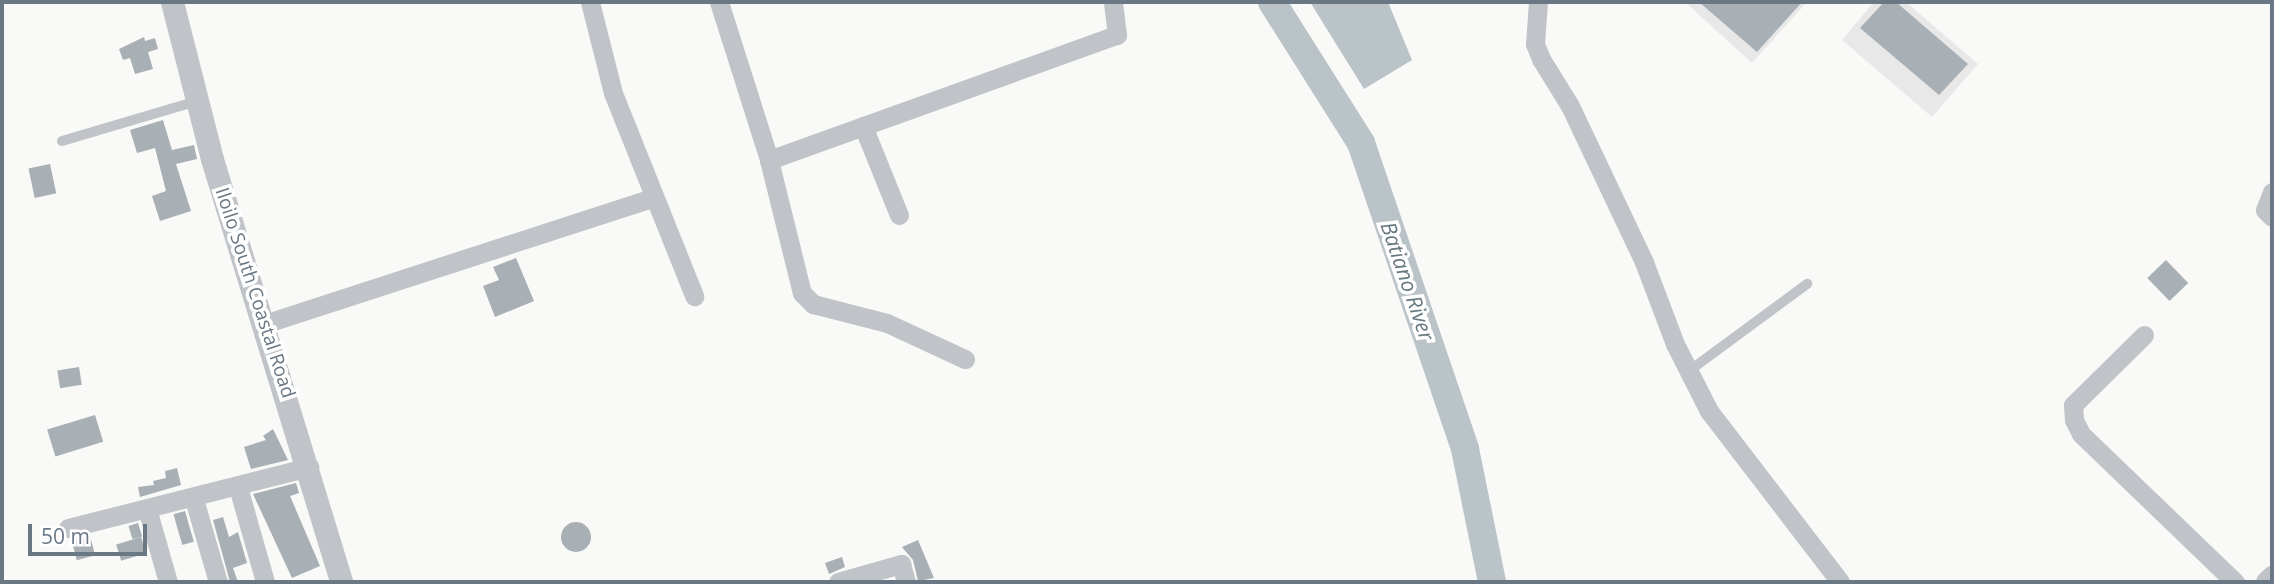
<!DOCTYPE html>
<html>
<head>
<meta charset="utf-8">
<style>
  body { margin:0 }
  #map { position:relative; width:2274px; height:584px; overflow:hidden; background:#f9f9f7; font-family:"Open Sans",sans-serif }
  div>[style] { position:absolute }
  .built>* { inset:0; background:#e7e8e7 }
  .water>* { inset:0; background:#bac4c8 }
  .river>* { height:28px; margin:-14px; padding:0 14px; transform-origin:14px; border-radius:14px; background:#bac4c8 }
  .building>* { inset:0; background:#a8afb5; transform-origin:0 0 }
  .round { border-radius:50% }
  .service>* { height:10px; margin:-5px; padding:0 5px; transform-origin:5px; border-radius:5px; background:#c0c4c8 }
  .minor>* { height:19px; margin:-9.5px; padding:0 9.5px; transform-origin:9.5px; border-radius:9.5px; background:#c0c4c8 }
  .tertiary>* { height:23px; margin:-11.5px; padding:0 11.5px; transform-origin:11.5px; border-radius:11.5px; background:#c0c4c8 }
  span { translate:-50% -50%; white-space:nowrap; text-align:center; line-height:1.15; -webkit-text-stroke:7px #fff; paint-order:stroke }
  .street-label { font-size:19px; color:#6a7885 }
  .water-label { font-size:21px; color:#677880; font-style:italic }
  .frame { position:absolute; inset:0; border:4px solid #6a7885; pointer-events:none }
  .scale { position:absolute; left:28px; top:524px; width:119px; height:32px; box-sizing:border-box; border:4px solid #6a7885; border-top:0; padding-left:9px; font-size:21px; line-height:24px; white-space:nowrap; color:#6a7885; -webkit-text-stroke:5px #fff; paint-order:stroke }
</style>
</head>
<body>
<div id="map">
  <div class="built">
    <div style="clip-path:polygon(1685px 2px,1807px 2px,1752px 63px)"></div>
    <div style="clip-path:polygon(1874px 2px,1906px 2px,1978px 64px,1932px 117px,1842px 40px)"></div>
  </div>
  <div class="water">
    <div style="clip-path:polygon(1310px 2px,1388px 2px,1412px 60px,1364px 89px)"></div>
  </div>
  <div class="river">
    <div style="left:1272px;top:2px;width:167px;rotate:57.7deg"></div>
    <div style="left:1361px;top:143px;width:323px;rotate:71.2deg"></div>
    <div style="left:1465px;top:449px;width:136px;rotate:78.5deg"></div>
  </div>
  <div class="building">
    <div style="clip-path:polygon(1699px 2px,1802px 2px,1757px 52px)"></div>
    <div style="clip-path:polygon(1884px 2px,1896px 2px,1968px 64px,1939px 95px,1860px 28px)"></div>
    <div style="clip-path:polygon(144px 37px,145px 41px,155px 38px,158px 49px,148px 52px,153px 69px,135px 74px,130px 58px,123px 60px,119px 49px)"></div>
    <div style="clip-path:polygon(163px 120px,172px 150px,194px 145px,197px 159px,176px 164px,191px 211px,160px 221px,152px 196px,166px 191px,155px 148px,137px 153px,130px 130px)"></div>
    <div style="left:50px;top:164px;width:30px;height:22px;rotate:78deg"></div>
    <div style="clip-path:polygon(516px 258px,534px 301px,495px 317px,483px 286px,499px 280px,493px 267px)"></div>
    <div style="left:2166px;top:260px;width:32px;height:26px;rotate:46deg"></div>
    <div style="left:79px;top:367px;width:18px;height:22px;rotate:81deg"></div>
    <div style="left:95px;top:415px;width:28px;height:50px;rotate:73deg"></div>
    <div style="clip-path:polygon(273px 429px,288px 460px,251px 469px,244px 447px,266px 440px,263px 436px)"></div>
    <div style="clip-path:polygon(177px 468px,181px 485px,140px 497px,138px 487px,154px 485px,153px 481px,166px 478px,165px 471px)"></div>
    <div style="clip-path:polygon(296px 483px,299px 493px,290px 496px,320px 566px,292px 578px,253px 494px)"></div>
    <div style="left:185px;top:511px;width:32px;height:12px;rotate:74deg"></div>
    <div style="clip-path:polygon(223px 517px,229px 537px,238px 532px,247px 563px,233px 568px,238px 582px,230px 582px,213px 520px)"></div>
    <div class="round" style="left:561px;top:522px;width:30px;height:30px"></div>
    <div style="left:138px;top:523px;width:14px;height:10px;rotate:73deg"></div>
    <div style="left:90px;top:536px;width:20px;height:19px;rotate:75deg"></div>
    <div style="left:141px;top:537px;width:17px;height:26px;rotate:73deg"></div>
    <div style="clip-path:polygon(918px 540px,934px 578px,918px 581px,913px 560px,902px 547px)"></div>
    <div style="clip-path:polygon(842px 557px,845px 567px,829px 574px,825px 563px)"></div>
  </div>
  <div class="service">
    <div style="left:62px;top:141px;width:141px;rotate:-16.5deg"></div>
    <div style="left:1689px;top:371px;width:147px;rotate:-36.4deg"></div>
  </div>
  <div class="minor">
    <div style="left:590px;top:2px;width:94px;rotate:75.8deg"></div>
    <div style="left:613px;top:93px;width:219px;rotate:68.2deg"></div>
    <div style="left:719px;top:2px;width:166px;rotate:72.4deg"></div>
    <div style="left:769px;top:160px;width:137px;rotate:76.1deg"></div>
    <div style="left:802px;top:293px;width:16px;rotate:45deg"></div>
    <div style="left:813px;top:304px;width:76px;rotate:14.4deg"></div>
    <div style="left:887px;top:323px;width:86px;rotate:24.8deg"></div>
    <div style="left:1538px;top:2px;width:42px;rotate:94.1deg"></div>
    <div style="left:1535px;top:44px;width:16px;rotate:68deg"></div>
    <div style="left:1541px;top:59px;width:55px;rotate:58.3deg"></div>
    <div style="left:1570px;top:106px;width:173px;rotate:64.6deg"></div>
    <div style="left:1644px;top:262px;width:88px;rotate:69.3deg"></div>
    <div style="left:1675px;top:344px;width:75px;rotate:63.1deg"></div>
    <div style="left:1709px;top:411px;width:215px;rotate:52.5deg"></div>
    <div style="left:863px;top:126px;width:96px;rotate:68deg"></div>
    <div style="left:769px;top:160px;width:370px;rotate:-19.8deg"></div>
    <div style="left:1117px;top:35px;width:33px;rotate:-97deg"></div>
    <div style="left:2272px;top:192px;width:19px;rotate:111deg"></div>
    <div style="left:2265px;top:210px;width:10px;rotate:45deg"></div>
    <div style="left:264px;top:324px;width:408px;rotate:-18deg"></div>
    <div style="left:2144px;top:335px;width:100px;rotate:135.4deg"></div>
    <div style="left:2073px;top:405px;width:15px;rotate:86deg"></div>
    <div style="left:2074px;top:420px;width:16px;rotate:63deg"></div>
    <div style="left:2081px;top:434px;width:214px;rotate:43.9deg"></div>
    <div style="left:238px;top:487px;width:99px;rotate:74.1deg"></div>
    <div style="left:194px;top:499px;width:86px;rotate:73.9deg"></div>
    <div style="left:148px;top:512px;width:73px;rotate:74.1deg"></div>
    <div style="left:68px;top:528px;width:249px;rotate:-14.2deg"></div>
    <div style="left:838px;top:582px;width:66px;rotate:-15.9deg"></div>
    <div style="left:901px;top:564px;width:19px;rotate:74deg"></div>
  </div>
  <div class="tertiary">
    <div style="left:172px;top:2px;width:162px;rotate:75.7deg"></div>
    <div style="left:212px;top:159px;width:442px;rotate:73deg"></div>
    <div style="left:2267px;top:582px;width:7px;rotate:-45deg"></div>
  </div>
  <div class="street-label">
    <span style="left:255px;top:293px;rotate:72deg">Iloilo South Coastal Road</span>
  </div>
  <div class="water-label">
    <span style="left:1408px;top:281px;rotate:71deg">Batiano River</span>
  </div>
  <div class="frame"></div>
  <div class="scale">50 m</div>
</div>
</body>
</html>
